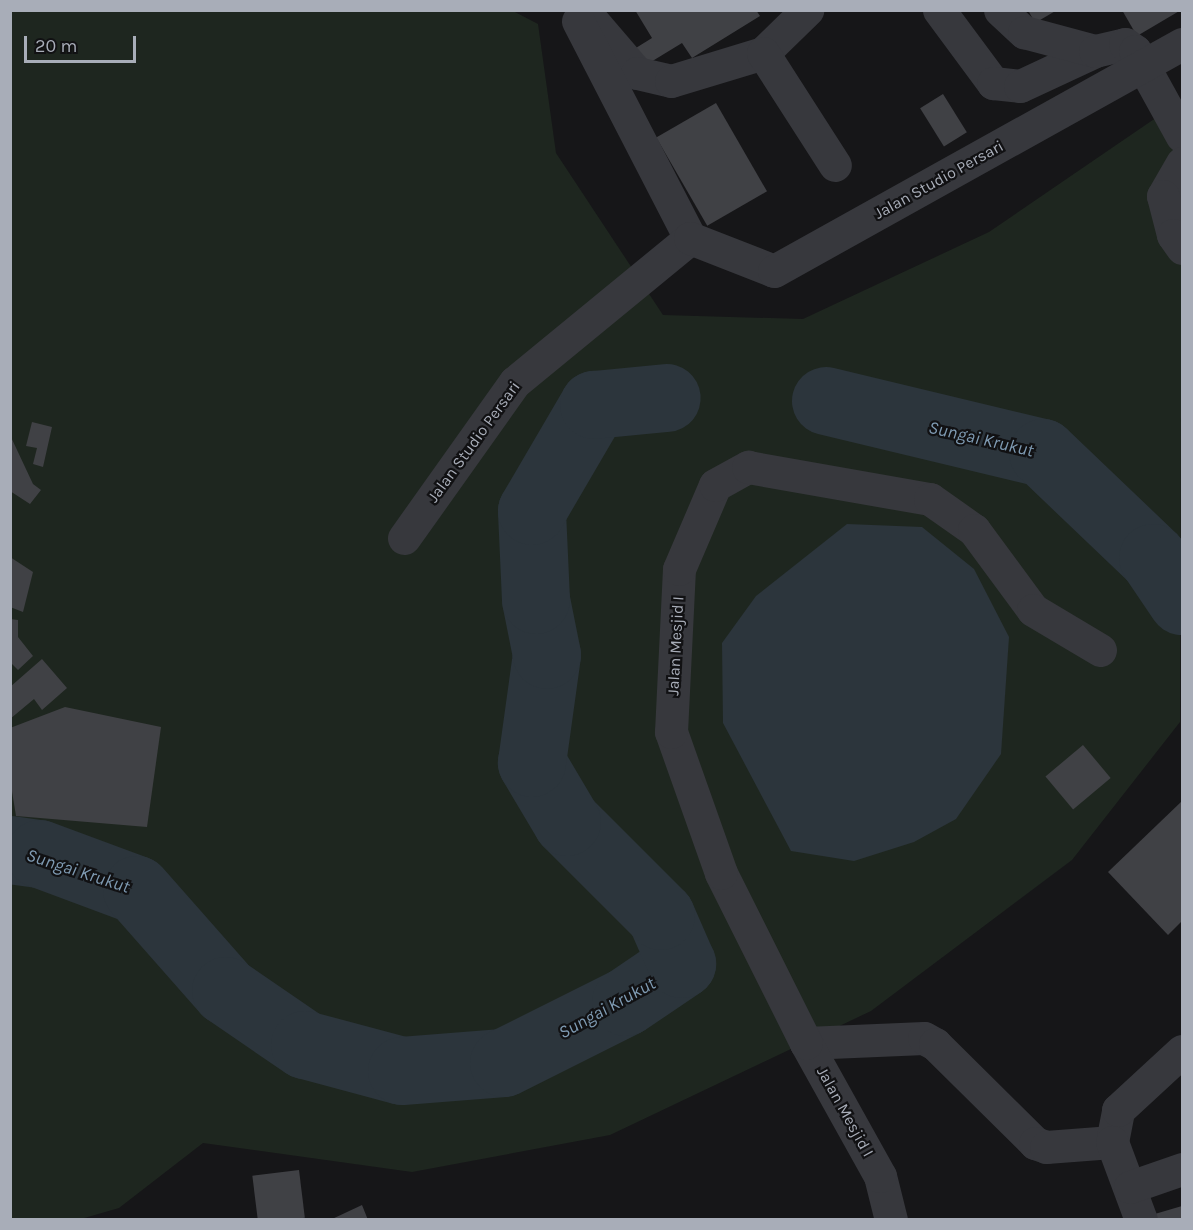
<!DOCTYPE html>
<html>
<head>
<meta charset="utf-8">
<style>
  body { margin:0 }
  #map { position:relative; width:1193px; height:1230px; overflow:hidden; background:#161618; font-family:Karla,sans-serif }
  div>[style] { position:absolute }
  .green>* { inset:0; background:#1e261f }
  .water>* { inset:0; background:#2c353c }
  .river>* { height:68px; margin:-34px; padding:0 34px; transform-origin:34px; border-radius:34px; background:#2c353c }
  .building>* { inset:0; background:#404145; transform-origin:0 0 }
  .minor>* { height:33px; margin:-16.5px; padding:0 16.5px; transform-origin:16.5px; border-radius:16.5px; background:#37383d }
  span { translate:-50% -50%; white-space:nowrap; text-align:center; line-height:1.15; -webkit-text-stroke:4.5px #111113; paint-order:stroke }
  .street-label { font-size:16px; color:#a8adb8 }
  .water-label { font-size:18px; color:#7f9bb3; font-style:italic }
  .frame { position:absolute; inset:0; border:12px solid #a8adb8; pointer-events:none }
  .scale { position:absolute; left:24px; top:36px; width:112px; height:27px; box-sizing:border-box; border:3px solid #a8adb8; border-top:0; padding-left:8px; font-size:18px; line-height:21px; white-space:nowrap; color:#a8adb8; -webkit-text-stroke:4px #111113; paint-order:stroke }
</style>
</head>
<body>
<div id="map">
  <div class="green">
    <div style="clip-path:polygon(10px 11px,513px 11px,538px 24px,556px 153px,663px 315px,803px 319px,989px 232px,1182px 100px,1180px 722px,1072px 860px,871px 1011px,610px 1135px,412px 1172px,203px 1143px,119px 1208px,81px 1219px,11px 1219px)"></div>
  </div>
  <div class="water">
    <div style="clip-path:polygon(847px 524px,922px 527px,974px 569px,1009px 637px,1001px 754px,956px 819px,914px 842px,854px 861px,791px 851px,723px 723px,722px 643px,756px 596px)"></div>
  </div>
  <div class="river">
    <div style="left:826px;top:401px;width:223px;rotate:13.5deg"></div>
    <div style="left:1043px;top:453px;width:152px;rotate:43.7deg"></div>
    <div style="left:1153px;top:558px;width:52px;rotate:56deg"></div>
    <div style="left:10px;top:850px;width:30px;rotate:8deg"></div>
    <div style="left:40px;top:854px;width:103px;rotate:20.4deg"></div>
    <div style="left:137px;top:890px;width:135px;rotate:48.6deg"></div>
    <div style="left:226px;top:991px;width:96px;rotate:34.4deg"></div>
    <div style="left:305px;top:1045px;width:100px;rotate:15deg"></div>
    <div style="left:402px;top:1071px;width:102px;rotate:-4.5deg"></div>
    <div style="left:504px;top:1063px;width:136px;rotate:-26.6deg"></div>
    <div style="left:626px;top:1002px;width:68px;rotate:-34.2deg"></div>
    <div style="left:682px;top:964px;width:52px;rotate:-113.6deg"></div>
    <div style="left:661px;top:916px;width:133px;rotate:-135deg"></div>
    <div style="left:567px;top:822px;width:69px;rotate:-120.7deg"></div>
    <div style="left:532px;top:763px;width:109px;rotate:-82.1deg"></div>
    <div style="left:547px;top:655px;width:56px;rotate:-101.3deg"></div>
    <div style="left:536px;top:600px;width:89px;rotate:-92.6deg"></div>
    <div style="left:532px;top:511px;width:123px;rotate:-59.7deg"></div>
    <div style="left:594px;top:405px;width:73px;rotate:-5.5deg"></div>
  </div>
  <div class="building">
    <div style="clip-path:polygon(635px 10px,756px 10px,760px 16px,692px 58px,682px 43px,641px 68px,631px 51px,652px 38px)"></div>
    <div style="clip-path:polygon(1028px 10px,1057px 10px,1035px 23px)"></div>
    <div style="clip-path:polygon(1122px 10px,1181px 10px,1137px 36px)"></div>
    <div style="left:943px;top:94px;width:45px;height:27px;rotate:58deg"></div>
    <div style="left:716px;top:103px;width:102px;height:69px;rotate:60deg"></div>
    <div style="clip-path:polygon(32px 422px,52px 427px,43px 467px,33px 464px,37px 448px,26px 446px)"></div>
    <div style="clip-path:polygon(10px 435px,33px 484px,41px 490px,30px 504px,10px 491px)"></div>
    <div style="clip-path:polygon(10px 557px,33px 572px,23px 612px,10px 607px)"></div>
    <div style="clip-path:polygon(10px 619px,18px 620px,18px 637px,33px 656px,18px 670px,10px 662px)"></div>
    <div style="clip-path:polygon(42px 659px,67px 688px,42px 710px,34px 699px,10px 719px,10px 687px)"></div>
    <div style="clip-path:polygon(65px 707px,161px 727px,147px 827px,16px 816px,10px 779px,10px 728px)"></div>
    <div style="left:1083px;top:745px;width:43px;height:49px;rotate:50deg"></div>
    <div style="clip-path:polygon(1182px 801px,1182px 921px,1168px 935px,1108px 872px)"></div>
    <div style="left:299px;top:1170px;width:48px;height:47px;rotate:83deg"></div>
    <div style="clip-path:polygon(362px 1205px,368px 1220px,330px 1220px)"></div>
    <div style="clip-path:polygon(1182px 1206px,1182px 1220px,1149px 1220px,1148px 1216px)"></div>
  </div>
  <div class="minor">
    <div style="left:583px;top:10px;width:83px;rotate:49.4deg"></div>
    <div style="left:637px;top:73px;width:35px;rotate:13deg"></div>
    <div style="left:671px;top:81px;width:96px;rotate:-16.9deg"></div>
    <div style="left:763px;top:53px;width:62px;rotate:-44.3deg"></div>
    <div style="left:939px;top:10px;width:91px;rotate:53.5deg"></div>
    <div style="left:993px;top:83px;width:27px;rotate:6deg"></div>
    <div style="left:1020px;top:86px;width:83px;rotate:-25deg"></div>
    <div style="left:1000px;top:10px;width:33px;rotate:43deg"></div>
    <div style="left:1024px;top:32px;width:73px;rotate:15deg"></div>
    <div style="left:1095px;top:51px;width:31px;rotate:-13deg"></div>
    <div style="left:1125px;top:44px;width:12px;rotate:35deg"></div>
    <div style="left:1135px;top:51px;width:97px;rotate:61.1deg"></div>
    <div style="left:578px;top:21px;width:244px;rotate:62.7deg"></div>
    <div style="left:763px;top:53px;width:133px;rotate:57.3deg"></div>
    <div style="left:1182px;top:163px;width:38px;rotate:120deg"></div>
    <div style="left:1163px;top:196px;width:40px;rotate:75.6deg"></div>
    <div style="left:1173px;top:235px;width:16px;rotate:55deg"></div>
    <div style="left:404px;top:538px;width:191px;rotate:-54.6deg"></div>
    <div style="left:515px;top:382px;width:227px;rotate:-39.4deg"></div>
    <div style="left:690px;top:238px;width:90px;rotate:21.4deg"></div>
    <div style="left:774px;top:271px;width:467px;rotate:-29.1deg"></div>
    <div style="left:806px;top:1043px;width:118px;rotate:-2.4deg"></div>
    <div style="left:924px;top:1038px;width:13px;rotate:29deg"></div>
    <div style="left:935px;top:1044px;width:141px;rotate:44.7deg"></div>
    <div style="left:1035px;top:1143px;width:12px;rotate:20deg"></div>
    <div style="left:1046px;top:1147px;width:66px;rotate:-4.3deg"></div>
    <div style="left:1112px;top:1142px;width:33px;rotate:-79deg"></div>
    <div style="left:1118px;top:1110px;width:87px;rotate:-42.7deg"></div>
    <div style="left:1112px;top:1142px;width:83px;rotate:69.6deg"></div>
    <div style="left:1130px;top:1187px;width:55px;rotate:-19.1deg"></div>
    <div style="left:891px;top:1220px;width:45px;rotate:-104deg"></div>
    <div style="left:880px;top:1176px;width:152px;rotate:-119.1deg"></div>
    <div style="left:806px;top:1043px;width:190px;rotate:-116.6deg"></div>
    <div style="left:721px;top:873px;width:150px;rotate:-109.5deg"></div>
    <div style="left:671px;top:732px;width:163px;rotate:-87.2deg"></div>
    <div style="left:679px;top:569px;width:91px;rotate:-66.8deg"></div>
    <div style="left:715px;top:485px;width:38px;rotate:-29deg"></div>
    <div style="left:748px;top:467px;width:185px;rotate:10deg"></div>
    <div style="left:930px;top:499px;width:54px;rotate:35.2deg"></div>
    <div style="left:974px;top:530px;width:99px;rotate:53.6deg"></div>
    <div style="left:1033px;top:610px;width:78px;rotate:30.8deg"></div>
  </div>
  <div class="street-label">
    <span style="left:939px;top:180px;rotate:-29deg">Jalan Studio Persari</span>
    <span style="left:474px;top:442px;rotate:-54deg">Jalan Studio Persari</span>
    <span style="left:676px;top:646px;rotate:-87deg">Jalan Mesjid I</span>
    <span style="left:845px;top:1112px;rotate:61deg">Jalan Mesjid I</span>
  </div>
  <div class="water-label">
    <span style="left:981px;top:439px;rotate:13deg">Sungai Krukut</span>
    <span style="left:78px;top:871px;rotate:18deg">Sungai Krukut</span>
    <span style="left:607px;top:1008px;rotate:-29deg">Sungai Krukut</span>
  </div>
  <div class="frame"></div>
  <div class="scale">20 m</div>
</div>
</body>
</html>
